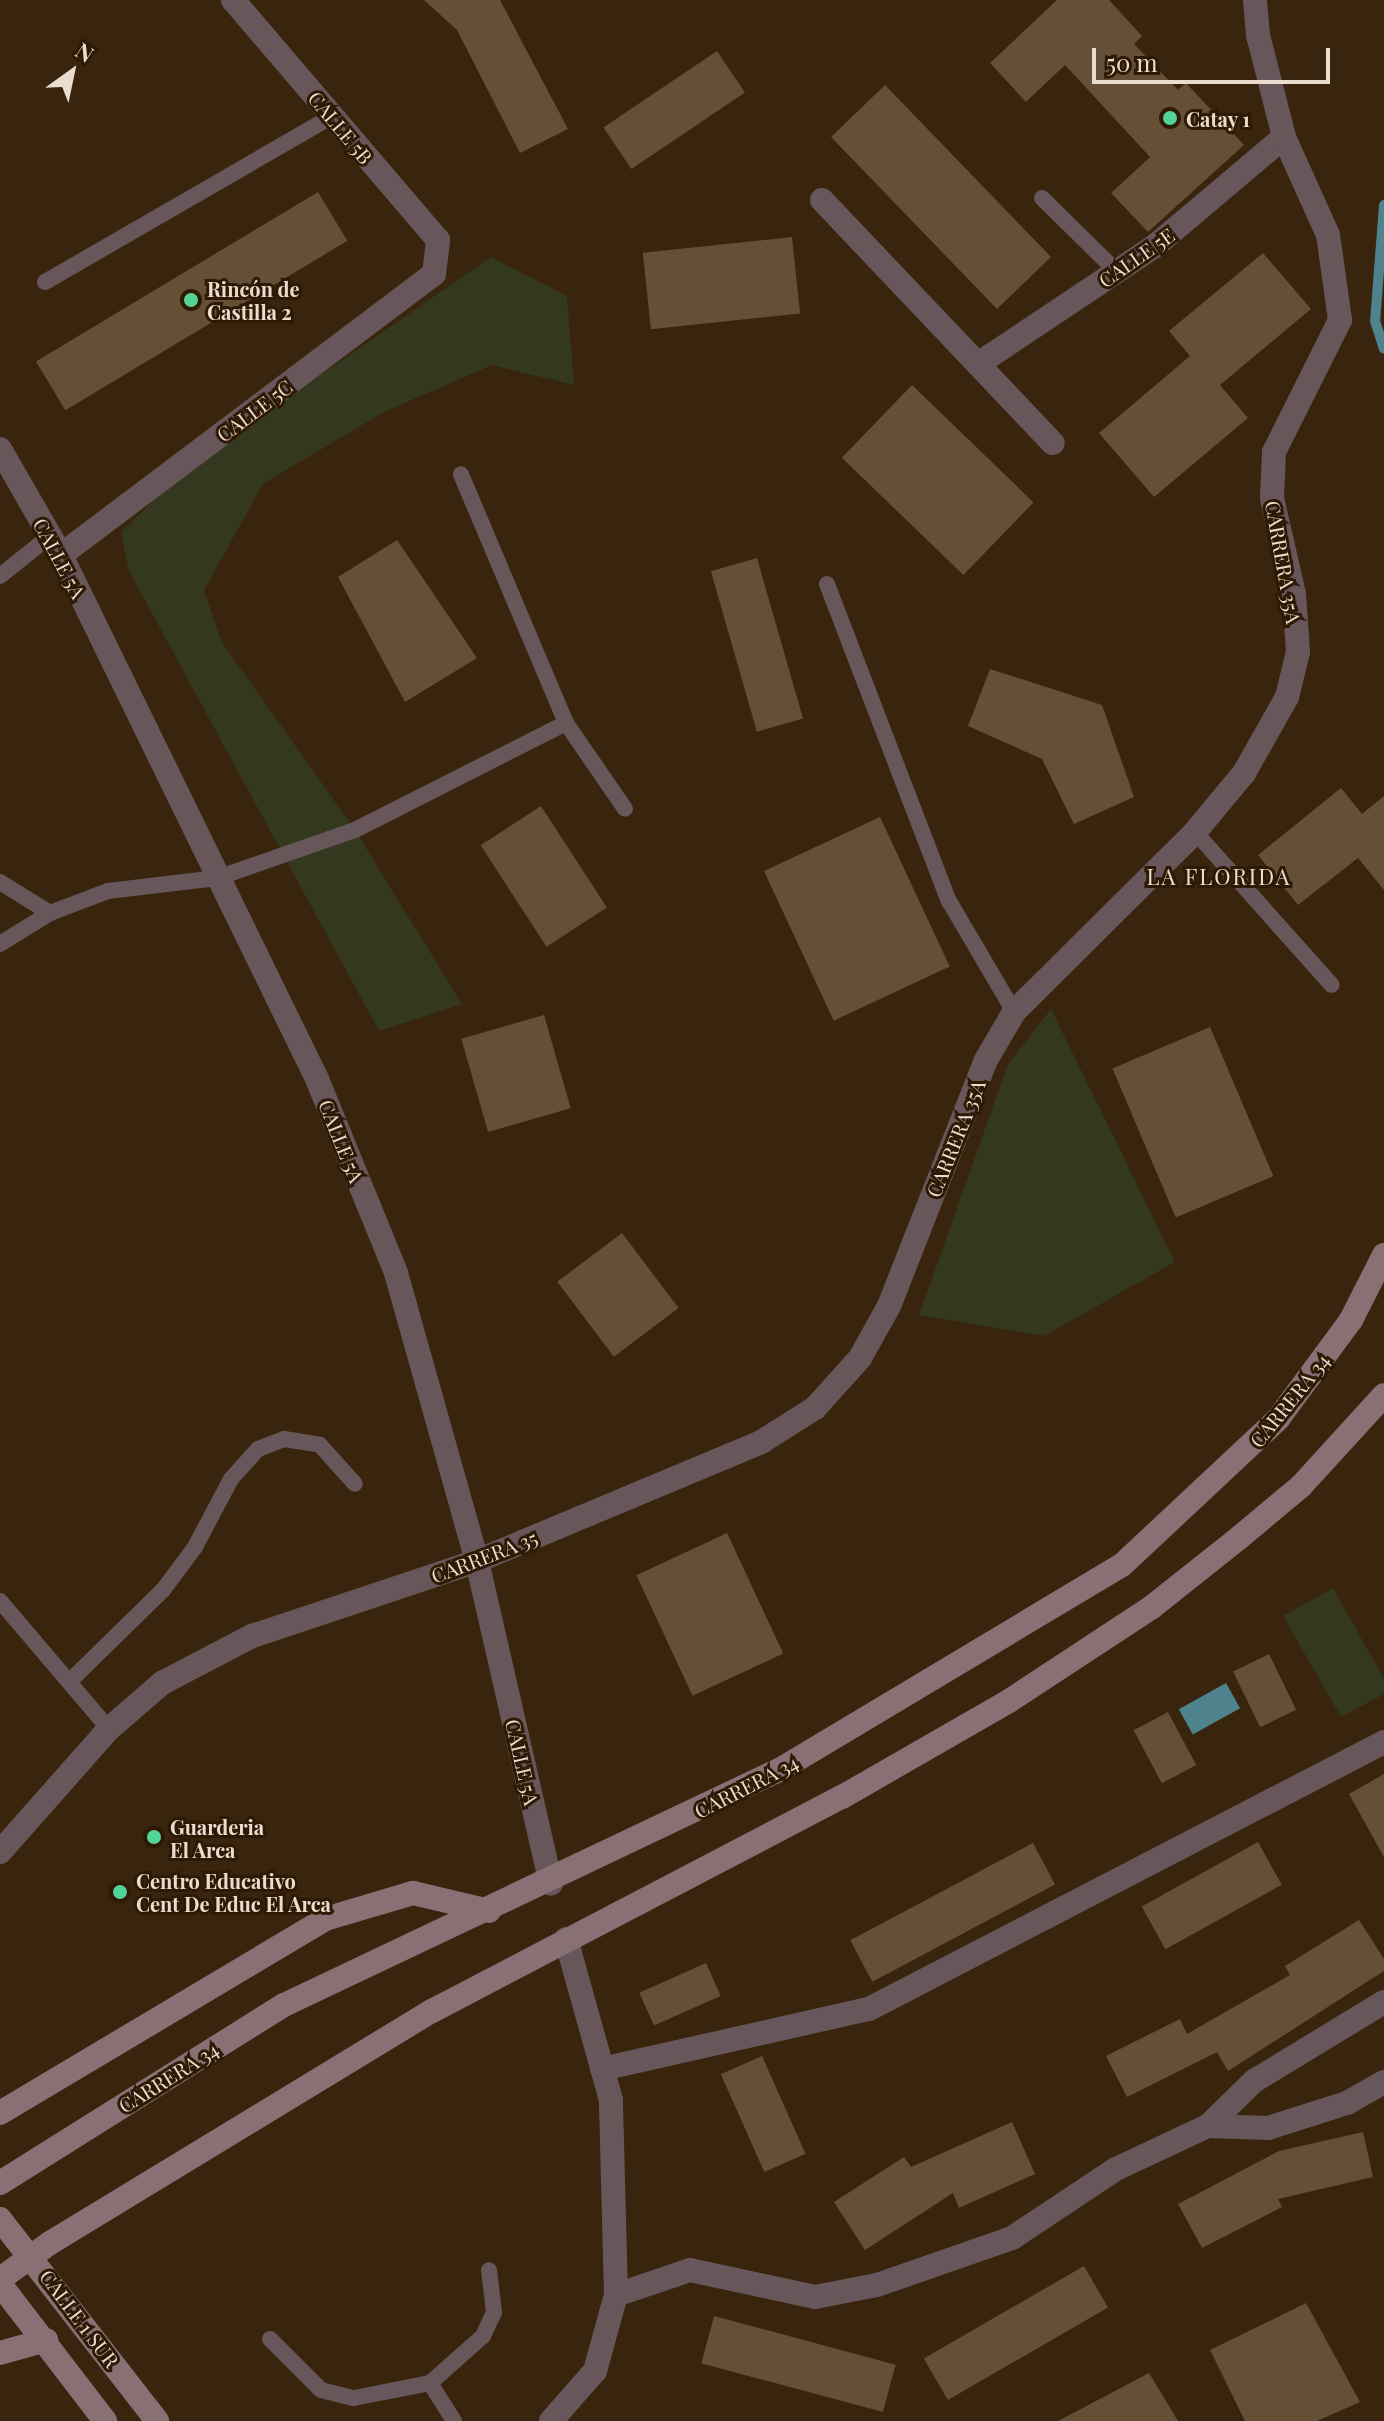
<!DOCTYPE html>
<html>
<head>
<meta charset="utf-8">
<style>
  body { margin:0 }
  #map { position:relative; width:1384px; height:2421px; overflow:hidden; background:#39240d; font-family:"Playfair Display",serif }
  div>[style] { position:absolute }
  .green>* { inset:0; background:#33381f }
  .water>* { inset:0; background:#4e838d; transform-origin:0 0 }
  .stream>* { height:10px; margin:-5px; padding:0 5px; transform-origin:5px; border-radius:5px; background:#4e838d }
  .building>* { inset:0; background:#654f37; transform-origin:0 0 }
  .lane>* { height:16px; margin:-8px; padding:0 8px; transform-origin:8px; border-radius:8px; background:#67575a }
  .street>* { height:24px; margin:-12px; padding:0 12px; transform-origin:12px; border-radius:12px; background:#67575a }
  .secondary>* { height:24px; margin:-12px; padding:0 12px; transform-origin:12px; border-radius:12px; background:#897075 }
  .secondary-bridge>* { height:24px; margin:-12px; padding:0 12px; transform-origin:12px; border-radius:12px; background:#897075 }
  .dots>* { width:22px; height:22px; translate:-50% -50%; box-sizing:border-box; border:4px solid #2e1a04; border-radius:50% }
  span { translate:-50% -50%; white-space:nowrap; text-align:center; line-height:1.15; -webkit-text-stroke:6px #2e1a04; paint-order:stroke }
  .poi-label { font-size:20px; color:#eadcce; font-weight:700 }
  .left { translate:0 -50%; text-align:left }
  .street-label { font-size:20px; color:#eadcce }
  .neighbourhood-label { font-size:22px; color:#eadcce; letter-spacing:2px }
  .north { position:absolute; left:32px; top:32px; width:80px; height:80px; -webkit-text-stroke:6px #2e1a04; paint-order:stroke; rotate:33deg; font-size:22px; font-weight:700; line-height:32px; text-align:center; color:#eadcce }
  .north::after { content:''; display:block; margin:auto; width:28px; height:36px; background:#eadcce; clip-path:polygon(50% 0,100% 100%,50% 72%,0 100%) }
  .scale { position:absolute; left:1092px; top:48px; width:238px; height:36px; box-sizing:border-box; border:4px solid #eadcce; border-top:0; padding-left:10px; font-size:24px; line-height:28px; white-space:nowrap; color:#eadcce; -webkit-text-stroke:6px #2e1a04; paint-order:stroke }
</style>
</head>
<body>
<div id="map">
  <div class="green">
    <div style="clip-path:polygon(491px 257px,567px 296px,574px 385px,492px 365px,384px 412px,263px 484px,204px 590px,221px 641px,355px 830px,462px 1004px,379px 1031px,129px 571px,121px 532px,192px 464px)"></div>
    <div style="clip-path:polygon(1051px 1009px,1175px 1262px,1044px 1336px,919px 1315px,1008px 1064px)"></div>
    <div style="clip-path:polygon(1333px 1588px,1384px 1679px,1384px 1694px,1341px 1717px,1283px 1616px)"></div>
  </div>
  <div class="water">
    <div style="left:1226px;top:1683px;width:29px;height:54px;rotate:61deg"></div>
  </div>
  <div class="stream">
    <div style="left:1384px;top:205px;width:116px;rotate:94.4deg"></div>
    <div style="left:1375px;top:321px;width:29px;rotate:72deg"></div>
  </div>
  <div class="building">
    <div style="clip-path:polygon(424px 0,500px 0,568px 129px,520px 153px,457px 30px)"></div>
    <div style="clip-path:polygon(1057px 0,1109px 0,1142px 36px,1134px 44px,1178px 90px,1186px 83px,1244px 145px,1148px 232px,1111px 193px,1150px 157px,1065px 65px,1026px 102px,990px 63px)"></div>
    <div style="left:717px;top:51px;width:50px;height:137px;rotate:56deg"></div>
    <div style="left:885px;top:85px;width:239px;height:75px;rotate:46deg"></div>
    <div style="left:318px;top:192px;width:57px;height:329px;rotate:59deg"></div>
    <div style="left:792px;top:237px;width:77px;height:150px;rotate:84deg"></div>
    <div style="clip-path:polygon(1263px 253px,1311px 309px,1220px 385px,1248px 418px,1154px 497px,1099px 433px,1190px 356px,1169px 331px)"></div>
    <div style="left:912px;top:385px;width:169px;height:101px;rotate:44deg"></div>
    <div style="clip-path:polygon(397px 540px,477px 658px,405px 702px,338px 577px)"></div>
    <div style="left:757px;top:558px;width:167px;height:48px;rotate:74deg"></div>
    <div style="clip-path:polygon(990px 669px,1102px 705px,1134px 797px,1074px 824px,1042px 759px,968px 726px)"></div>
    <div style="clip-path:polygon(1341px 788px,1362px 814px,1384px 796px,1384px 890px,1358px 858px,1298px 905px,1258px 855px)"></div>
    <div style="left:541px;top:806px;width:121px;height:72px;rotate:57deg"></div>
    <div style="left:880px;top:817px;width:165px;height:128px;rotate:65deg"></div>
    <div style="left:544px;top:1015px;width:97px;height:86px;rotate:74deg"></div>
    <div style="left:1210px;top:1027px;width:162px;height:106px;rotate:67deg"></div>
    <div style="left:622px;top:1233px;width:94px;height:81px;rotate:53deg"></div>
    <div style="left:727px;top:1533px;width:133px;height:100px;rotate:65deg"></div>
    <div style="left:1269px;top:1654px;width:62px;height:40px;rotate:64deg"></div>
    <div style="left:1168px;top:1712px;width:60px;height:39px;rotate:62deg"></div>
    <div style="clip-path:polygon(1384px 1774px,1384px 1857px,1349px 1794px)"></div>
    <div style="left:1258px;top:1842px;width:49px;height:133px;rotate:61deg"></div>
    <div style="left:1033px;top:1843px;width:47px;height:207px;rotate:62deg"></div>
    <div style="clip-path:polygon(1359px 1920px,1384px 1959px,1384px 1971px,1228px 2071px,1217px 2052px,1127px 2097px,1106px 2056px,1180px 2019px,1187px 2034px,1290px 1975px,1285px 1966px)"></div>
    <div style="left:706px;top:1963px;width:36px;height:73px;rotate:66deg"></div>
    <div style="left:762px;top:2056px;width:107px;height:45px;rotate:66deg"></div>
    <div style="clip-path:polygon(1012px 2122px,1035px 2174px,959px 2208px,953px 2193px,865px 2250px,834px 2202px,904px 2157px,911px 2167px)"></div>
    <div style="clip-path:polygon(1363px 2132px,1373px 2177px,1278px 2199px,1282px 2207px,1202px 2248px,1178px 2204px,1279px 2151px)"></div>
    <div style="left:1084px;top:2266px;width:48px;height:185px;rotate:60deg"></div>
    <div style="clip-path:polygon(1306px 2303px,1360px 2402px,1317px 2421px,1245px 2421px,1210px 2350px)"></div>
    <div style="left:714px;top:2316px;width:188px;height:49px;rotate:15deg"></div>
    <div style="clip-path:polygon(1149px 2373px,1178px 2421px,1058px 2421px)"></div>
  </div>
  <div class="lane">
    <div style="left:1042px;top:198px;width:104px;rotate:44.6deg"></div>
    <div style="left:45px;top:282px;width:332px;rotate:-30deg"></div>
    <div style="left:0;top:576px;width:64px;rotate:-38.7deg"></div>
    <div style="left:827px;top:584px;width:340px;rotate:69deg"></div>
    <div style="left:949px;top:901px;width:129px;rotate:59.6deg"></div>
    <div style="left:566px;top:723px;width:104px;rotate:55.5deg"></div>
    <div style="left:1195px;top:832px;width:205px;rotate:48.2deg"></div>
    <div style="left:0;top:882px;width:59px;rotate:31.8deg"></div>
    <div style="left:0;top:944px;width:59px;rotate:-31.8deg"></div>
    <div style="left:50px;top:913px;width:62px;rotate:-20.8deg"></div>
    <div style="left:108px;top:891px;width:110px;rotate:-6.8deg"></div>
    <div style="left:217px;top:878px;width:146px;rotate:-19.2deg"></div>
    <div style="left:355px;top:830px;width:237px;rotate:-26.9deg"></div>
    <div style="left:566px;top:723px;width:270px;rotate:-112.9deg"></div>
    <div style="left:0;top:1601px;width:168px;rotate:49.6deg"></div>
    <div style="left:71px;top:1680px;width:129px;rotate:-44.4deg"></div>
    <div style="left:163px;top:1590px;width:54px;rotate:-53.3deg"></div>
    <div style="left:195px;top:1547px;width:77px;rotate:-62.1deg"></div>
    <div style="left:231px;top:1479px;width:40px;rotate:-48deg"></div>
    <div style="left:258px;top:1449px;width:28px;rotate:-21deg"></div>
    <div style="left:284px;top:1439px;width:36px;rotate:9deg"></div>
    <div style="left:320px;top:1445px;width:52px;rotate:48.1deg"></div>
    <div style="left:270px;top:2339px;width:72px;rotate:45deg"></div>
    <div style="left:321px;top:2390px;width:34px;rotate:14deg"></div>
    <div style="left:354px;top:2398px;width:77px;rotate:-11.2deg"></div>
    <div style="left:454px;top:2421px;width:45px;rotate:-122.3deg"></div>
    <div style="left:430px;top:2383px;width:71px;rotate:-41.6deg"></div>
    <div style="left:483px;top:2336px;width:26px;rotate:-65deg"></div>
    <div style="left:494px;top:2312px;width:42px;rotate:-96.8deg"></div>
  </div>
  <div class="street">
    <div style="left:822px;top:200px;width:335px;rotate:46.5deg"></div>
    <div style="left:978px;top:364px;width:213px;rotate:-33.7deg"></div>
    <div style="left:1155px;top:246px;width:169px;rotate:-40.2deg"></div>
    <div style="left:0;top:449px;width:122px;rotate:60.1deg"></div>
    <div style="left:61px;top:555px;width:583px;rotate:63.96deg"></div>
    <div style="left:317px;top:1079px;width:209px;rotate:67.8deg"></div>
    <div style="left:396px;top:1273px;width:299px;rotate:74.3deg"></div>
    <div style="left:477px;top:1561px;width:331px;rotate:77.1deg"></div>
    <div style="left:61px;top:555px;width:467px;rotate:-37deg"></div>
    <div style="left:434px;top:274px;width:34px;rotate:-83deg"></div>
    <div style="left:438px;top:240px;width:316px;rotate:-130.5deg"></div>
    <div style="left:0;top:1852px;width:164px;rotate:-48.5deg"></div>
    <div style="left:109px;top:1729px;width:70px;rotate:-41deg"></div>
    <div style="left:162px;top:1683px;width:102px;rotate:-27.6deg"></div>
    <div style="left:252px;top:1636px;width:237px;rotate:-18.4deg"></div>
    <div style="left:477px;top:1561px;width:308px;rotate:-22.7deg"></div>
    <div style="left:761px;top:1442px;width:64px;rotate:-32.2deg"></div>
    <div style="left:815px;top:1408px;width:67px;rotate:-48deg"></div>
    <div style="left:860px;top:1358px;width:60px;rotate:-60.9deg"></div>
    <div style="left:889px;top:1306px;width:264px;rotate:-68.5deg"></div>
    <div style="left:986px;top:1060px;width:56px;rotate:-59.7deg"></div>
    <div style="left:1014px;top:1012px;width:255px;rotate:-44.8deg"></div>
    <div style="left:1195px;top:832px;width:77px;rotate:-50.3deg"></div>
    <div style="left:1244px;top:773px;width:87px;rotate:-60.5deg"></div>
    <div style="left:1287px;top:697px;width:46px;rotate:-76.3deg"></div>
    <div style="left:1298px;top:652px;width:58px;rotate:-93.9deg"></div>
    <div style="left:1294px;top:594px;width:98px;rotate:-102.9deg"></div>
    <div style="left:1272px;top:498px;width:46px;rotate:-87.5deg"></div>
    <div style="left:1274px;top:452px;width:148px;rotate:-63.4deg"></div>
    <div style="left:1340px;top:320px;width:86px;rotate:-98deg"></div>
    <div style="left:1328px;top:235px;width:107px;rotate:-114.2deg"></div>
    <div style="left:1284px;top:137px;width:105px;rotate:-104.3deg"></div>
    <div style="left:1258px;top:35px;width:35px;rotate:-95deg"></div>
    <div style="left:602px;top:2069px;width:274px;rotate:-12.7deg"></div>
    <div style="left:869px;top:2009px;width:580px;rotate:-27.4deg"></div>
    <div style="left:1208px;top:2126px;width:60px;rotate:1.9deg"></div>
    <div style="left:1268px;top:2128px;width:83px;rotate:-17.6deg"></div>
    <div style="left:1347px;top:2103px;width:43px;rotate:-29.6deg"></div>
    <div style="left:616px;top:2295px;width:78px;rotate:-18.7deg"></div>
    <div style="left:690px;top:2270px;width:128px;rotate:12.2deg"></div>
    <div style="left:815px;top:2297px;width:63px;rotate:-11deg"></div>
    <div style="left:877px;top:2285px;width:143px;rotate:-19.2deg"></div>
    <div style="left:1012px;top:2238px;width:125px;rotate:-33.6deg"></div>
    <div style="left:1116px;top:2169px;width:102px;rotate:-25.1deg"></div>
    <div style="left:1208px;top:2126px;width:64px;rotate:-44.4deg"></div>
    <div style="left:1254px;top:2081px;width:152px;rotate:-31.3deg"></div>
    <div style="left:551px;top:2421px;width:67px;rotate:-48.7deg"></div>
    <div style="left:595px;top:2371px;width:79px;rotate:-74.6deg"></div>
    <div style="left:616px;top:2295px;width:195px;rotate:-91.5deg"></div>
    <div style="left:611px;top:2100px;width:167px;rotate:-105.6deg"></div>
  </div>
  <div class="secondary">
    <div style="left:0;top:2113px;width:378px;rotate:-30.8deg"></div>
    <div style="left:325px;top:1919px;width:92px;rotate:-16.5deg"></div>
    <div style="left:413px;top:1893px;width:78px;rotate:13.3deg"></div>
    <div style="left:0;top:2183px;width:335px;rotate:-32.1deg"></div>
    <div style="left:284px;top:2005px;width:550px;rotate:-25.4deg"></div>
    <div style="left:781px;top:1769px;width:397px;rotate:-30.9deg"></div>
    <div style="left:1122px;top:1565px;width:214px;rotate:-43.1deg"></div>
    <div style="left:1278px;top:1419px;width:123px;rotate:-53.6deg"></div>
    <div style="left:1351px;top:1320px;width:73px;rotate:-63.1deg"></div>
    <div style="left:0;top:2219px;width:256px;rotate:52.1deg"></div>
    <div style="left:50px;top:2243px;width:447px;rotate:-31.3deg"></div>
    <div style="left:432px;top:2011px;width:462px;rotate:-27.6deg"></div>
    <div style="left:842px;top:1797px;width:193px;rotate:-29.9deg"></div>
    <div style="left:1009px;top:1701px;width:171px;rotate:-33.3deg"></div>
    <div style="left:1152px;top:1607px;width:112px;rotate:-38.5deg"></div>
    <div style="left:1240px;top:1537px;width:80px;rotate:-39.9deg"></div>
    <div style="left:1301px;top:1486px;width:123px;rotate:-47.6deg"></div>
    <div style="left:0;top:2284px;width:173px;rotate:52.5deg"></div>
    <div style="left:0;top:2353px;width:48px;rotate:-15.8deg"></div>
  </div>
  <div class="secondary-bridge">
    <div style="left:0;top:2279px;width:62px;rotate:-35.8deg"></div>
  </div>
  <div class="dots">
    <div style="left:1170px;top:118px;background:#52d397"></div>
    <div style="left:191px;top:300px;background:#52d397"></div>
    <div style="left:154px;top:1837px;background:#52d397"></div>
    <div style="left:120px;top:1892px;background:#52d397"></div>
  </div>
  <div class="poi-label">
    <span class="left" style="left:1186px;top:118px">Catay 1</span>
    <span class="left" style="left:207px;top:300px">Rincón de<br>Castilla 2</span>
    <span class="left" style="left:170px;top:1838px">Guarderia<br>El Arca</span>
    <span class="left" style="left:136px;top:1892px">Centro Educativo<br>Cent De Educ El Arca</span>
  </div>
  <div class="street-label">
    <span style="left:341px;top:127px;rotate:50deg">CALLE 5B</span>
    <span style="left:1136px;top:257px;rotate:-35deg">CALLE 5E</span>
    <span style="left:254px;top:410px;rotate:-37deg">CALLE 5C</span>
    <span style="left:60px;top:558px;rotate:62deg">CALLE 5A</span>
    <span style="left:1284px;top:562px;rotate:80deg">CARRERA 35A</span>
    <span style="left:955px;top:1138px;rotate:-68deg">CARRERA 35A</span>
    <span style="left:342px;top:1141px;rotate:68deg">CALLE 5A</span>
    <span style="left:1289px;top:1400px;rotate:-51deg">CARRERA 34</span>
    <span style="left:484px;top:1556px;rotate:-21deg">CARRERA 35</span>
    <span style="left:523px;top:1762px;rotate:77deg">CALLE 5A</span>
    <span style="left:746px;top:1786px;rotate:-27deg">CARRERA 34</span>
    <span style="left:168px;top:2077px;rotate:-32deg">CARRERA 34</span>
    <span style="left:80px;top:2318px;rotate:53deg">CALLE 1 SUR</span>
  </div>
  <div class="neighbourhood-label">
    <span style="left:1219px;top:877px">LA FLORIDA</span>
  </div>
  <div class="north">N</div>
  <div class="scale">50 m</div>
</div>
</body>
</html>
